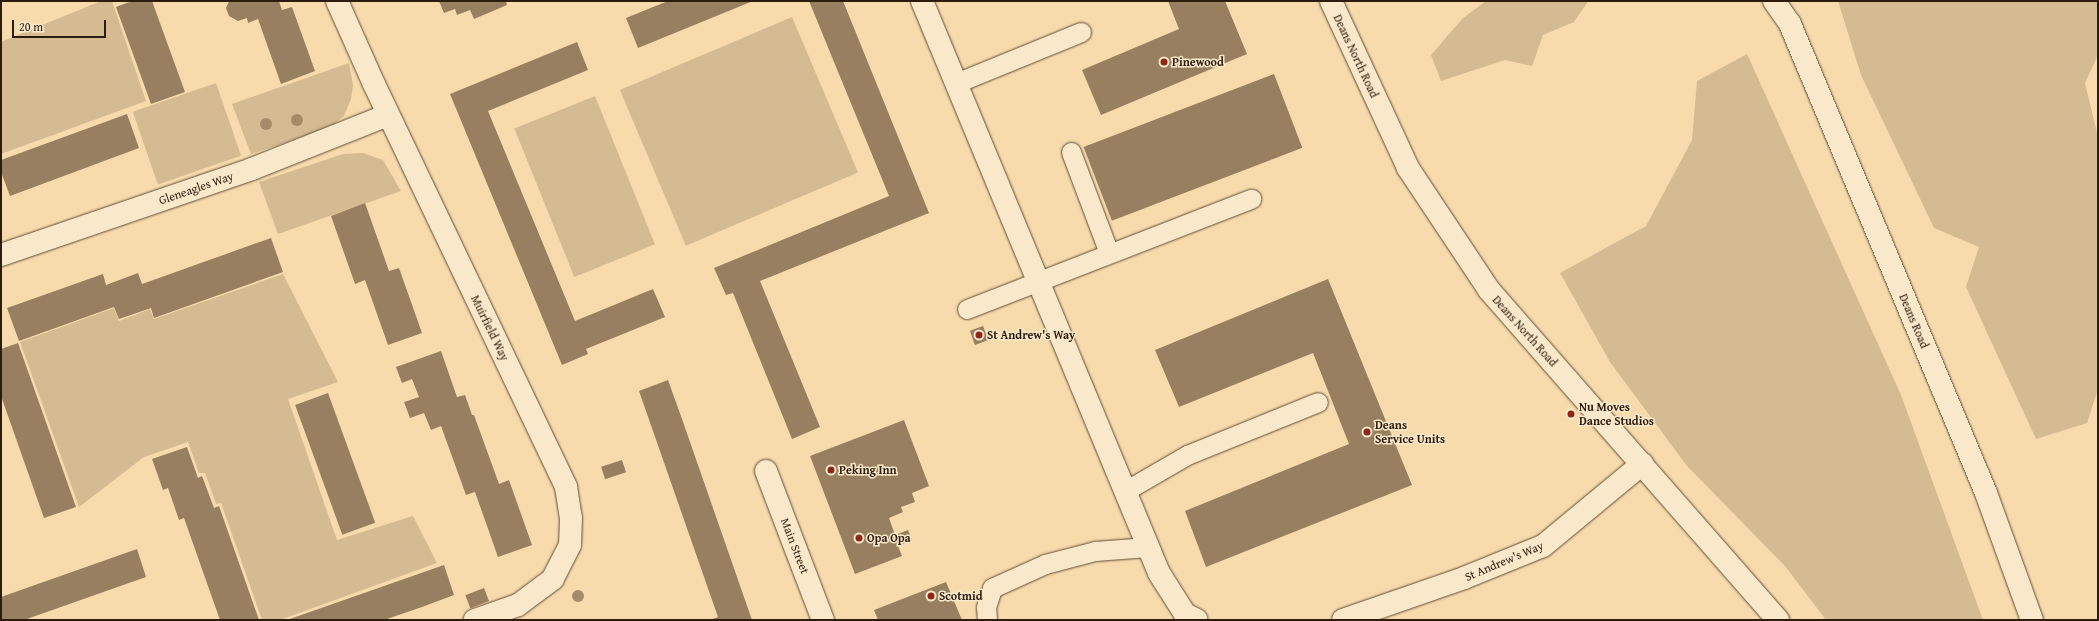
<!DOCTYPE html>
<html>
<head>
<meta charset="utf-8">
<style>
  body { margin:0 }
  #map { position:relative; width:2099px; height:621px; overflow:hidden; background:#f8dbad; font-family:"Gentium Book Plus",serif }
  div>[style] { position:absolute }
  .green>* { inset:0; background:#d5bb92; transform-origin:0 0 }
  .building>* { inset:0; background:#977f60; transform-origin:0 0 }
  .roads { filter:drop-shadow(0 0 1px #604c35) drop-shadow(0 0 1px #604c35) }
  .service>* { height:19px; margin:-9.5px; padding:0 9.5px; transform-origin:9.5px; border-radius:9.5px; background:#fae8ca }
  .pedestrian>* { height:22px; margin:-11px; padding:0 11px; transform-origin:11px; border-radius:11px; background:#fae8ca }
  .minor>* { height:22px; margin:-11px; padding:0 11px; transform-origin:11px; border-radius:11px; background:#fae8ca }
  .tertiary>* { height:22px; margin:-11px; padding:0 11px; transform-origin:11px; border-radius:11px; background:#fae8ca }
  .trees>* { width:12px; height:12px; margin:-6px; border-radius:50%; background:#a48c6b }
  .dots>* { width:11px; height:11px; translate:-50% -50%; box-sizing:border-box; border:2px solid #fae8ca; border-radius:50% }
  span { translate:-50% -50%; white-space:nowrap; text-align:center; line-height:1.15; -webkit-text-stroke:3px #fae8ca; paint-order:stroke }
  .street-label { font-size:12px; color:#2d1c0d }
  .poi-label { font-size:12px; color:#2d1c0d; font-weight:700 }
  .left { translate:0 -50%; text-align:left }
  .frame { position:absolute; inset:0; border:2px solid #2d1c0d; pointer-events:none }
  .scale { position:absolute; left:12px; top:20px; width:94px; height:18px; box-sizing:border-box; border:2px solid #2d1c0d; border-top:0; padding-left:5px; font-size:12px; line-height:14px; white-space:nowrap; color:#2d1c0d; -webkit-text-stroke:3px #fae8ca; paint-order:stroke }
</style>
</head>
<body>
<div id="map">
  <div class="green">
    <div style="clip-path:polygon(101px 1px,112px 1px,146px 101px,1px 154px,1px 42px)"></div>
    <div style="clip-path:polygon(1486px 1px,1587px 1px,1587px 3px,1574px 22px,1543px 35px,1532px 66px,1505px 60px,1441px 81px,1431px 55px,1463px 18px)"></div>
    <div style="clip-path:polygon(1838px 1px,2098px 1px,2098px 55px,2085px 83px,2098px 137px,2098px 389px,2087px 423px,2036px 439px,1966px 287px,1979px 247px,1934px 228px,1861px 75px)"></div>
    <div style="left:792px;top:17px;width:169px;height:187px;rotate:67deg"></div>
    <div style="clip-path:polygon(1747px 54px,1901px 395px,1983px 620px,1826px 620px,1785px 566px,1687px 466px,1610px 362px,1560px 273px,1646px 226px,1692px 140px,1697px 81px)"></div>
    <div style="clip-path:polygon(349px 63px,353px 85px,351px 99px,344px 116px,327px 129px,251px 154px,232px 104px)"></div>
    <div style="left:216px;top:83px;width:77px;height:88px;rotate:71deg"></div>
    <div style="left:595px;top:96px;width:160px;height:87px;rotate:68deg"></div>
    <div style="clip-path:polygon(363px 153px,383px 160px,401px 191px,278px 234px,259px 182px,343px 154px)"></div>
    <div style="clip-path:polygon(283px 274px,338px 382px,288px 399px,337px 540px,413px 516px,437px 563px,280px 620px,262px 620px,221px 503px,216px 504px,205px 473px,199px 473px,188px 442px,144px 457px,79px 507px,20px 342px,114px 308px,119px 321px,150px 309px,154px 319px)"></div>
  </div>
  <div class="building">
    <div style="clip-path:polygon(132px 1px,152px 1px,185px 92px,151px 104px,116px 7px)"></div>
    <div style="clip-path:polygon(229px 1px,279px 1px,282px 10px,292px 7px,315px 71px,281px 84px,258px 19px,248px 23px,247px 18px,238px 21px,229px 16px,226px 8px)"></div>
    <div style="clip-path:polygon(439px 1px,506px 1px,507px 5px,474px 19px,470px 10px,457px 15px,455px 9px,444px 13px)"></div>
    <div style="clip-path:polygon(668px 1px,753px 1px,638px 48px,626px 18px)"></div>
    <div style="clip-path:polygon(809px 1px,843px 1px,929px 213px,760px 281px,820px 427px,792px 439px,733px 293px,726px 295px,714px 268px,889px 196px)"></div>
    <div style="clip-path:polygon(1168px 1px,1225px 1px,1247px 54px,1101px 115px,1082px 70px,1179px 29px)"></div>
    <div style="clip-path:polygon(577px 42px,588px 70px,488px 111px,575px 321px,653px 289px,665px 317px,586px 349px,588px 354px,562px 365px,450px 94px)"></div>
    <div style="left:1274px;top:74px;width:79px;height:204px;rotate:69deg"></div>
    <div style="clip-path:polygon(127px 114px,139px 148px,10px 196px,1px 172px,1px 160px)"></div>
    <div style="clip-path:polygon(365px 203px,389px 271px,399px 268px,422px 333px,388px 345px,365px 280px,355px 284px,331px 216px)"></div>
    <div style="clip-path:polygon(271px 238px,283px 272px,154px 318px,151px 308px,119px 319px,114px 307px,19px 341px,7px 308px,103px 274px,106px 285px,138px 273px,142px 284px)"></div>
    <div style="clip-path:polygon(1328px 279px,1412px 485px,1206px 567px,1185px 511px,1349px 444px,1313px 353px,1179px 407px,1155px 350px)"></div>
    <div style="left:983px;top:326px;width:15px;height:14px;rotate:70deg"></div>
    <div style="clip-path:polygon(18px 343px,76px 507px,44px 518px,1px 396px,1px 349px)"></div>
    <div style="clip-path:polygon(441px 351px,457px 397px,465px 395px,472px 415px,474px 415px,499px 484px,509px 480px,532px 545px,498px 557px,475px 492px,466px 495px,441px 426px,431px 430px,424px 413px,410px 418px,404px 402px,419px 397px,412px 379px,402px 383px,396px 367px)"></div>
    <div style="clip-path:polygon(668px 380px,682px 419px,752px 620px,710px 620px,718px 617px,639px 391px)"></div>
    <div style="left:328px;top:393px;width:138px;height:35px;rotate:70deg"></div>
    <div style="clip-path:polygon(904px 420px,929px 486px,912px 493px,915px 502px,901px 507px,903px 512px,889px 518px,895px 535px,908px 530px,912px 540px,898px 546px,902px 556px,855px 574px,810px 456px)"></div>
    <div style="clip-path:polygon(187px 447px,198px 478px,202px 476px,214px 508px,219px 506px,259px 620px,220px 620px,184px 518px,179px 520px,168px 488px,163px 490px,152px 459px)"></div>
    <div style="left:622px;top:460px;width:13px;height:22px;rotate:72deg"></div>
    <div style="clip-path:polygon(137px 549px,146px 577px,24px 620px,1px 620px,1px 597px)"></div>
    <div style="clip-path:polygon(444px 565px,454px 595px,422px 607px,384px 620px,287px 620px)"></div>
    <div style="clip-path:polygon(946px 582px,962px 620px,878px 620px,874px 610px)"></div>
    <div style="left:484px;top:588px;width:14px;height:20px;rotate:69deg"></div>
  </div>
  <div class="roads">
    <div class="service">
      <div style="left:956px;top:83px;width:135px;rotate:-22.2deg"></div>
      <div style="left:1071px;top:152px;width:108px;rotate:69.4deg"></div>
      <div style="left:967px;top:309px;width:305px;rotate:-21.2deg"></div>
      <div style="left:1125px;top:491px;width:72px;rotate:-30.1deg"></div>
      <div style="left:1187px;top:455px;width:141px;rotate:-22deg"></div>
      <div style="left:987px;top:620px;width:13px;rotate:-94deg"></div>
      <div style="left:986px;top:607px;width:20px;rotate:-72deg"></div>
      <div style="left:992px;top:588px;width:58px;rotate:-24.4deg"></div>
      <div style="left:1045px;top:564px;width:52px;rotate:-14.6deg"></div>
      <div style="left:1095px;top:551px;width:53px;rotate:-4.3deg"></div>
    </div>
    <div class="pedestrian">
      <div style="left:766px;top:471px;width:160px;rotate:69.1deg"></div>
    </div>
    <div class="minor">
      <div style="left:337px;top:1px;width:89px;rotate:66deg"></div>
      <div style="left:373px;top:82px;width:449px;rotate:64.5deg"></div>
      <div style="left:566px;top:487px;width:31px;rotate:81deg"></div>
      <div style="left:571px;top:518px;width:27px;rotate:92deg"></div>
      <div style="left:570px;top:545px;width:38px;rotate:117deg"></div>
      <div style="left:553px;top:579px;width:44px;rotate:143.4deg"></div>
      <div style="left:518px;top:605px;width:46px;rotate:160.8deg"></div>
      <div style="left:922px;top:1px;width:619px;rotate:67.49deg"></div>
      <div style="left:1159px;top:573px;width:49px;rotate:57.6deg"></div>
      <div style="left:1185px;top:614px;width:13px;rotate:27deg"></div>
      <div style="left:1px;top:255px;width:265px;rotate:-18.9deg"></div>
      <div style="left:252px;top:169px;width:146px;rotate:-21.7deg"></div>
      <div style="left:1343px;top:620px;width:128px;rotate:-19.1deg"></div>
      <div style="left:1464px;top:578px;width:85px;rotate:-22.1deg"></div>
      <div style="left:1543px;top:546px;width:129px;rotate:-39.6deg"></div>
    </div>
    <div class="tertiary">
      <div style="left:1331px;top:1px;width:184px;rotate:65.2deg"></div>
      <div style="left:1408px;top:168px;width:146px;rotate:56.4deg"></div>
      <div style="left:1489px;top:290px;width:439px;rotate:48.8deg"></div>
      <div style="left:1774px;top:1px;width:28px;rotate:55deg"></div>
      <div style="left:1790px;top:24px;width:508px;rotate:67.32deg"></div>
      <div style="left:1986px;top:493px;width:135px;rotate:70.1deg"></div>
    </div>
  </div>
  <div class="trees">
    <div style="left:297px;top:120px"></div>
    <div style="left:266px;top:124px"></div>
    <div style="left:578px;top:596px"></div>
  </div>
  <div class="dots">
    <div style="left:1164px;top:62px;background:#8f2418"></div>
    <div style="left:979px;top:335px;background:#8f2418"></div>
    <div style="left:1571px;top:414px;background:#8f2418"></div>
    <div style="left:1367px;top:432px;background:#8f2418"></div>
    <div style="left:831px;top:470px;background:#8f2418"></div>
    <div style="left:859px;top:538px;background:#8f2418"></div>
    <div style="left:931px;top:596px;background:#8f2418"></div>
  </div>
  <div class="street-label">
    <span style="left:1356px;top:56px;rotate:65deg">Deans North Road</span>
    <span style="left:196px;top:188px;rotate:-19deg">Gleneagles Way</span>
    <span style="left:1914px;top:321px;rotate:67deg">Deans Road</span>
    <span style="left:490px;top:328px;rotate:64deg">Muirfield Way</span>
    <span style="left:1525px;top:331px;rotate:48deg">Deans North Road</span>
    <span style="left:795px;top:546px;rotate:69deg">Main Street</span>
    <span style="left:1504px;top:561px;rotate:-23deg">St Andrew's Way</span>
  </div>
  <div class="poi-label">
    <span class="left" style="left:1172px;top:62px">Pinewood</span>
    <span class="left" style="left:987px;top:335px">St Andrew's Way</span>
    <span class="left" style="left:1579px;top:414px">Nu Moves<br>Dance Studios</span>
    <span class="left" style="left:1375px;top:432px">Deans<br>Service Units</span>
    <span class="left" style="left:839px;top:470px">Peking Inn</span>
    <span class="left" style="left:867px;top:538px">Opa Opa</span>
    <span class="left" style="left:939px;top:596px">Scotmid</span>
  </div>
  <div class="frame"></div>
  <div class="scale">20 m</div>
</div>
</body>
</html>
